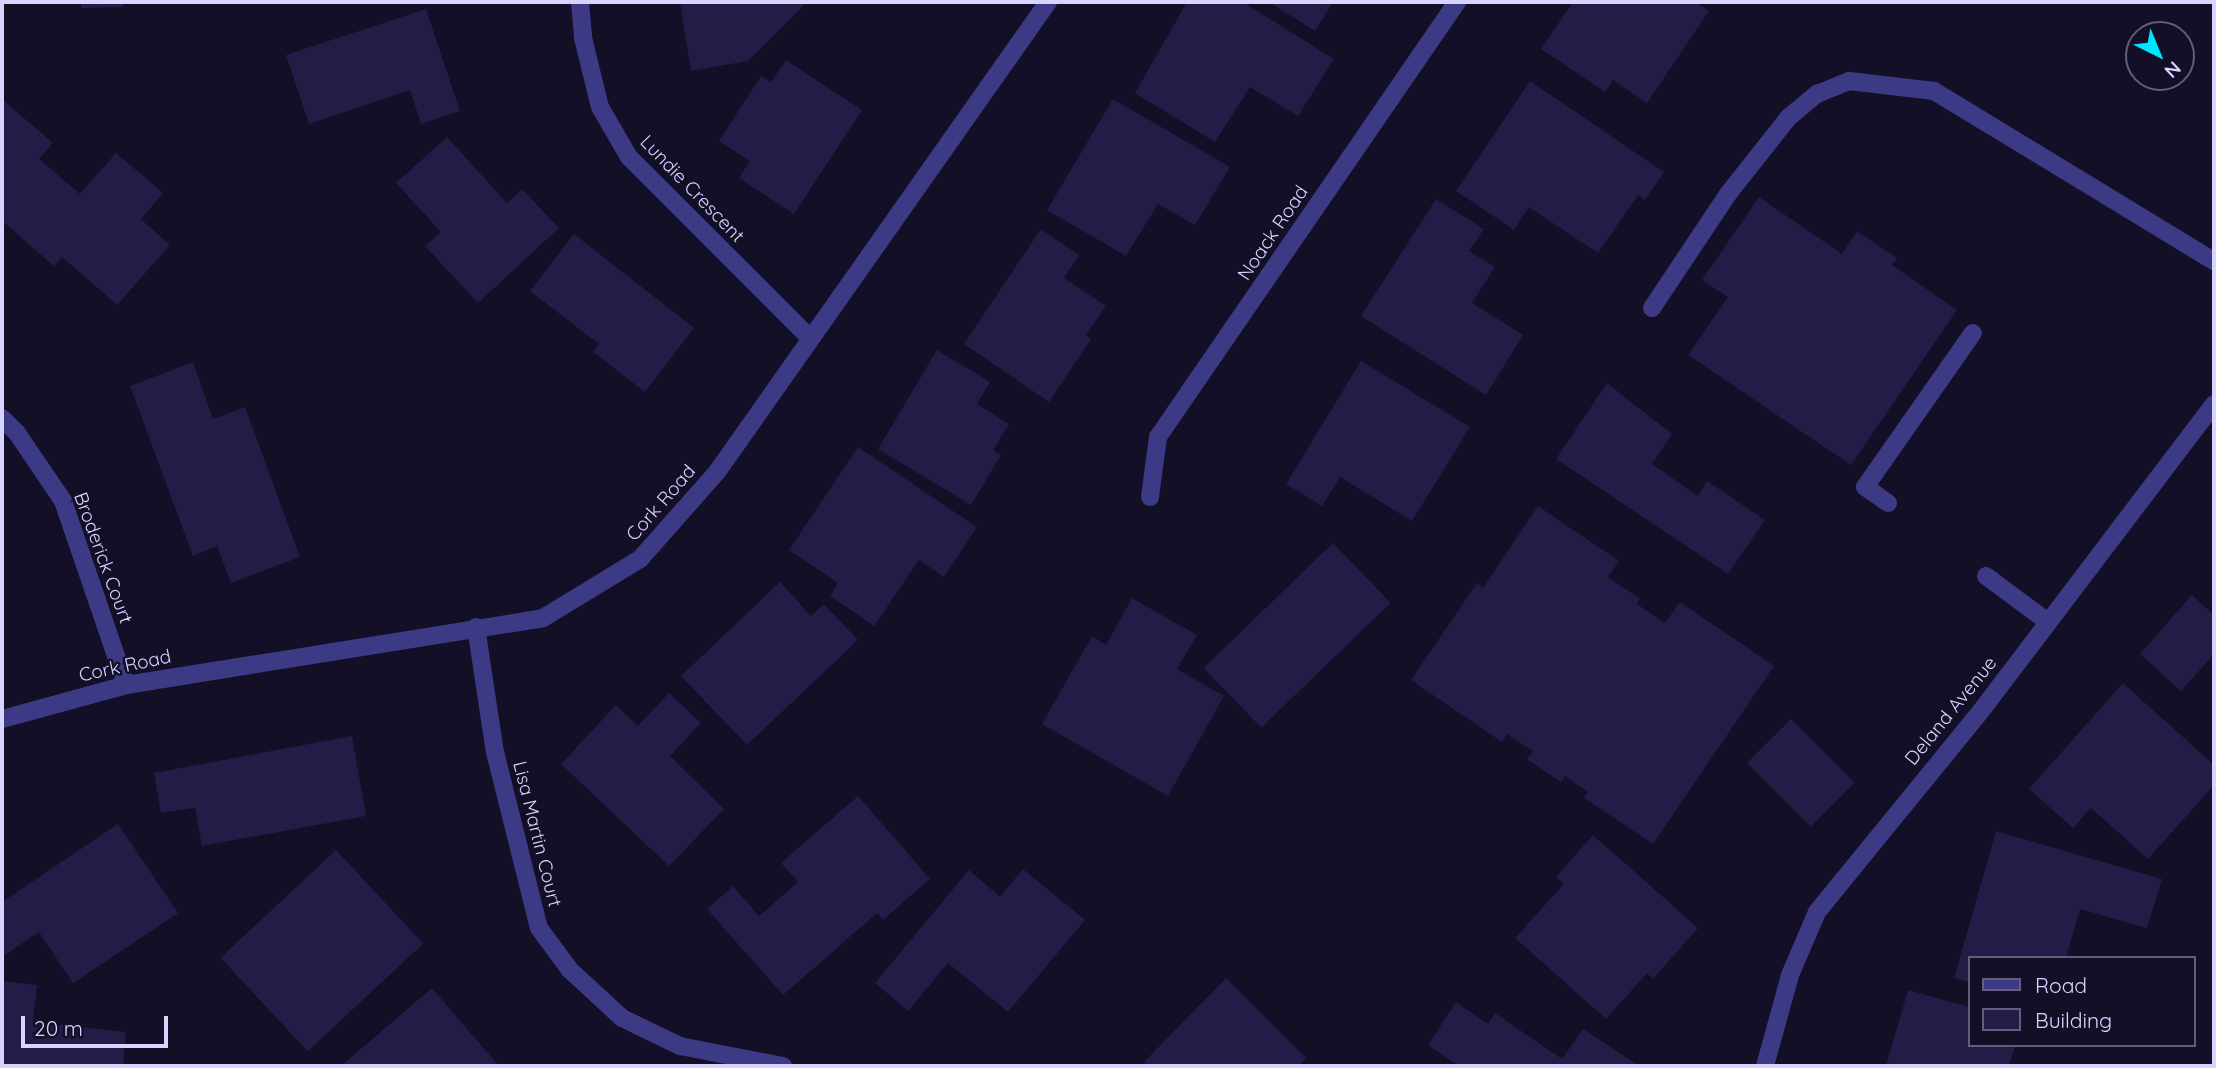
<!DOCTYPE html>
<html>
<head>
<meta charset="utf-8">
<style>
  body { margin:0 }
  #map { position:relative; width:2216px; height:1068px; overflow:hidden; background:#130f26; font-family:Quicksand,sans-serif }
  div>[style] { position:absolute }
  .building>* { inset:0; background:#241b47; transform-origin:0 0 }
  .service>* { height:18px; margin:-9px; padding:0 9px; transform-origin:9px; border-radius:9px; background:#3d3a85 }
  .minor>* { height:18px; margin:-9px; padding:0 9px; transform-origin:9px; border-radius:9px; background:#3d3a85 }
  span { translate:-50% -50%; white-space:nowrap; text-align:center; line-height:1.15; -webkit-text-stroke:5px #130f26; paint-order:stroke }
  .street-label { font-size:19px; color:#d9d4ff }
  .frame { position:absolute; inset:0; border:4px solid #d9d4ff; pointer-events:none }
  .legend { position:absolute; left:1968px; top:956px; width:228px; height:91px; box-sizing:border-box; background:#130f26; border:2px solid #625e7d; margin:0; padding:9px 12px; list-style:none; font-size:21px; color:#d9d4ff }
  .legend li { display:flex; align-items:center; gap:14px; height:35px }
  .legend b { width:35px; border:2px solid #625e7d }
  .north { position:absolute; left:2125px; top:21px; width:70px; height:70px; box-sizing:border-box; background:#130f26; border:2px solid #625e7d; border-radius:50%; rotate:137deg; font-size:19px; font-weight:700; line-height:28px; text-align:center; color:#d9d4ff }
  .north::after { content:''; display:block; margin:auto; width:24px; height:32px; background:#00e5ff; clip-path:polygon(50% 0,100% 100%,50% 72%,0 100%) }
  .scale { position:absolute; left:21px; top:1016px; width:147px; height:32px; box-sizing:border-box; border:4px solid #d9d4ff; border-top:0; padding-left:9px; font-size:21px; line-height:24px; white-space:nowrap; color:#d9d4ff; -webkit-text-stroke:5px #130f26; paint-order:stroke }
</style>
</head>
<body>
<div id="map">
  <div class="building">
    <div style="clip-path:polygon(81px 2px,123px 2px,123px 7px,81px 8px)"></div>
    <div style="clip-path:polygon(680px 2px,807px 2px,748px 61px,691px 71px)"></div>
    <div style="clip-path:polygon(1187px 2px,1243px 2px,1334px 59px,1298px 116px,1250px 87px,1215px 142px,1135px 93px)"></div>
    <div style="clip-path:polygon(1269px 2px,1333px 2px,1315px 31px)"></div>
    <div style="clip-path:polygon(1573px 2px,1696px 2px,1709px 11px,1647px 103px,1613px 80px,1605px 92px,1541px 49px)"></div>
    <div style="clip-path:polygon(426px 9px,460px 111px,421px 124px,410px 90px,309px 124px,286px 55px)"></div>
    <div style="clip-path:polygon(786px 60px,862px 110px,794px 214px,739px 178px,750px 161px,719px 141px,761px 76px,771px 82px)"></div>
    <div style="clip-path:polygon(1530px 81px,1664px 172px,1645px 200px,1638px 195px,1598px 253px,1529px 207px,1514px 230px,1456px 191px)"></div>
    <div style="clip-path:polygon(2px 99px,53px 143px,39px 159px,80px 194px,116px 153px,163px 193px,141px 219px,170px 245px,117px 305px,62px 257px,54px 266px,2px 221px)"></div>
    <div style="clip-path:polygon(1113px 99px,1230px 167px,1195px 225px,1158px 204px,1126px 256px,1047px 210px)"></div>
    <div style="clip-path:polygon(447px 137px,507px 203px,522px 189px,559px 228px,478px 303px,425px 246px,441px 232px,396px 183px)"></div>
    <div style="clip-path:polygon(1759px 197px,1842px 254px,1857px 231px,1897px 258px,1892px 265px,1957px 310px,1851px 465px,1688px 355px,1728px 297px,1702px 280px)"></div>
    <div style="clip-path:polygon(1436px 199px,1484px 229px,1469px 251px,1495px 267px,1472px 303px,1523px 335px,1486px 395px,1361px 316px)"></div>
    <div style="clip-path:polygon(1041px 229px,1079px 255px,1064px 278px,1106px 306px,1086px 335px,1091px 339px,1049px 402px,964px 344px)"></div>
    <div style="clip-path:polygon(574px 234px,694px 328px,645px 392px,593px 352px,599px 344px,530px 291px)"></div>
    <div style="clip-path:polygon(937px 350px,990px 382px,977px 404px,1009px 424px,993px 450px,1001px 455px,971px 505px,878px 449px)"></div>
    <div style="clip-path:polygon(1361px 361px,1470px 427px,1412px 521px,1340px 477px,1322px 506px,1286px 484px)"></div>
    <div style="clip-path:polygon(193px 362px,213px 419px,245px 407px,300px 557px,231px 583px,217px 546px,193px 556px,130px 386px)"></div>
    <div style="clip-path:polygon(1607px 383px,1672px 434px,1652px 464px,1698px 496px,1707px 481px,1765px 520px,1728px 574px,1556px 459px)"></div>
    <div style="clip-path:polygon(858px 447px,977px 527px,944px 577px,919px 560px,874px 626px,830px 596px,838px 583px,789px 550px)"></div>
    <div style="clip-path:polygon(1538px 506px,1619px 561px,1608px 577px,1640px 599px,1637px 604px,1665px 623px,1680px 602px,1774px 666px,1653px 844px,1584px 798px,1588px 792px,1565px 776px,1561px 782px,1527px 759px,1533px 751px,1507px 734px,1502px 742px,1411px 680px,1477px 583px,1483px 588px)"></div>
    <div style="left:1333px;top:543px;width:83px;height:180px;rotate:46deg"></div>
    <div style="clip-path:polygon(780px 582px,811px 616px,824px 604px,858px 640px,747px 745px,681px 676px)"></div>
    <div style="clip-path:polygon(2192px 595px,2214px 615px,2214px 654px,2181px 691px,2140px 654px)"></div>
    <div style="clip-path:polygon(1132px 598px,1197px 635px,1177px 669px,1224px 696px,1168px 796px,1042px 724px,1092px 636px,1106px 645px)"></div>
    <div style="clip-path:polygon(2123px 683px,2214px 765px,2214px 785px,2148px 859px,2091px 808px,2073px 828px,2029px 789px)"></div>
    <div style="clip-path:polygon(669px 693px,701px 723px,670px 756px,724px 809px,669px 866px,561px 764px,616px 705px,638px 726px)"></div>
    <div style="left:1791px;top:719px;width:90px;height:62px;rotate:45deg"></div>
    <div style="clip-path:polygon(352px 736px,366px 816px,202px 846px,195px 808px,161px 813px,154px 773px)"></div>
    <div style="clip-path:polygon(858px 796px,930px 879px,883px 920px,877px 913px,783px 995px,707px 909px,733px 886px,759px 916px,798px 882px,781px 863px)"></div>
    <div style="clip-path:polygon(118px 824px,178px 913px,73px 983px,39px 932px,2px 957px,2px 902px)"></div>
    <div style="clip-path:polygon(1996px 831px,2162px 879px,2147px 928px,2080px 909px,2066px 958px,1969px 958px,1969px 982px,1954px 978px)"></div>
    <div style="clip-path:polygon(1593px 835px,1698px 928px,1653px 979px,1647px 973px,1606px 1019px,1515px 938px,1564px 884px,1556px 877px)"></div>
    <div style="left:336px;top:850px;width:128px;height:158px;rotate:47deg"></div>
    <div style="clip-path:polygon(1023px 869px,1085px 920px,1008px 1012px,948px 963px,908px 1011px,875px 983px,969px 870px,1000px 897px)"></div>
    <div style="clip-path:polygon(1226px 978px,1306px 1058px,1298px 1066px,1148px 1066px,1144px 1062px)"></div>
    <div style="clip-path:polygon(2px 981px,37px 985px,33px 1022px,126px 1032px,123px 1066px,2px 1066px)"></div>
    <div style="clip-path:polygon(432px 988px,499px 1066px,341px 1066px)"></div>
    <div style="clip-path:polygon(1908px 990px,1969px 1007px,1969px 1045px,2015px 1045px,2009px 1066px,1886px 1066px)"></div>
    <div style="clip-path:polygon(1456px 1002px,1488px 1024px,1495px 1013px,1562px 1059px,1583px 1029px,1639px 1066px,1459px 1066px,1428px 1045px)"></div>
  </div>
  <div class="service">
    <div style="left:1652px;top:308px;width:137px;rotate:-56.3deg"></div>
    <div style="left:1728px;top:194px;width:97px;rotate:-51.7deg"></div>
    <div style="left:1788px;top:118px;width:38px;rotate:-40deg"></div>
    <div style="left:1817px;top:94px;width:35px;rotate:-22deg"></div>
    <div style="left:1849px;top:81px;width:86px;rotate:6.7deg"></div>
    <div style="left:1934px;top:91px;width:328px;rotate:31.3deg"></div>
    <div style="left:1888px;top:503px;width:28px;rotate:-145deg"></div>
    <div style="left:1865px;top:487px;width:188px;rotate:-55deg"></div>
    <div style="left:1986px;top:576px;width:77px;rotate:36.6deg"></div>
  </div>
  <div class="minor">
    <div style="left:580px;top:2px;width:36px;rotate:85deg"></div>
    <div style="left:583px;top:38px;width:71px;rotate:76.2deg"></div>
    <div style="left:600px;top:107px;width:58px;rotate:59.9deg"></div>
    <div style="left:629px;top:157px;width:256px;rotate:45deg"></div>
    <div style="left:2px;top:418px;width:21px;rotate:45deg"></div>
    <div style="left:17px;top:433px;width:82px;rotate:55.9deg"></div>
    <div style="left:63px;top:501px;width:194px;rotate:71.1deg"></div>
    <div style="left:1150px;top:497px;width:61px;rotate:-82.4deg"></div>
    <div style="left:1158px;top:437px;width:528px;rotate:-55.5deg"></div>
    <div style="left:476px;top:627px;width:126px;rotate:81.4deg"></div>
    <div style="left:495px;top:752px;width:181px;rotate:76deg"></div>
    <div style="left:539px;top:928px;width:52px;rotate:53.6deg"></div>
    <div style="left:570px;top:970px;width:71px;rotate:42.7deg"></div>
    <div style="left:622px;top:1018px;width:64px;rotate:25.8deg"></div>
    <div style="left:680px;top:1046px;width:105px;rotate:11deg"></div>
    <div style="left:2px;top:719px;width:129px;rotate:-15.3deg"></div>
    <div style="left:126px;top:685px;width:422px;rotate:-9.1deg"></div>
    <div style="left:543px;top:618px;width:114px;rotate:-31.3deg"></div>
    <div style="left:640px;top:559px;width:116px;rotate:-48.5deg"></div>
    <div style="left:717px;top:472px;width:575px;rotate:-54.84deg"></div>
    <div style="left:1765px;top:1066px;width:94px;rotate:-74.6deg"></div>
    <div style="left:1790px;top:975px;width:69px;rotate:-66.8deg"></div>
    <div style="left:1817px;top:912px;width:264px;rotate:-50.8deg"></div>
    <div style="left:1984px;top:707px;width:380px;rotate:-52.8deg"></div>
  </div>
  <div class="street-label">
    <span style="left:692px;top:189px;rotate:46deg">Lundie Crescent</span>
    <span style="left:1273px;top:233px;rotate:-56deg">Noack Road</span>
    <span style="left:661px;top:503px;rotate:-49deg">Cork Road</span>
    <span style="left:103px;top:558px;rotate:70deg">Broderick Court</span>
    <span style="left:125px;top:666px;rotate:-12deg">Cork Road</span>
    <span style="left:1951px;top:711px;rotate:-51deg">Deland Avenue</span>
    <span style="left:537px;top:834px;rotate:76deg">Lisa Martin Court</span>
  </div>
  <div class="frame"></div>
  <ul class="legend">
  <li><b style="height:9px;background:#3d3a85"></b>Road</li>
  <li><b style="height:19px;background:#241b47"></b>Building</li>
  </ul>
  <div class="north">N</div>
  <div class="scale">20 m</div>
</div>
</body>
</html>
